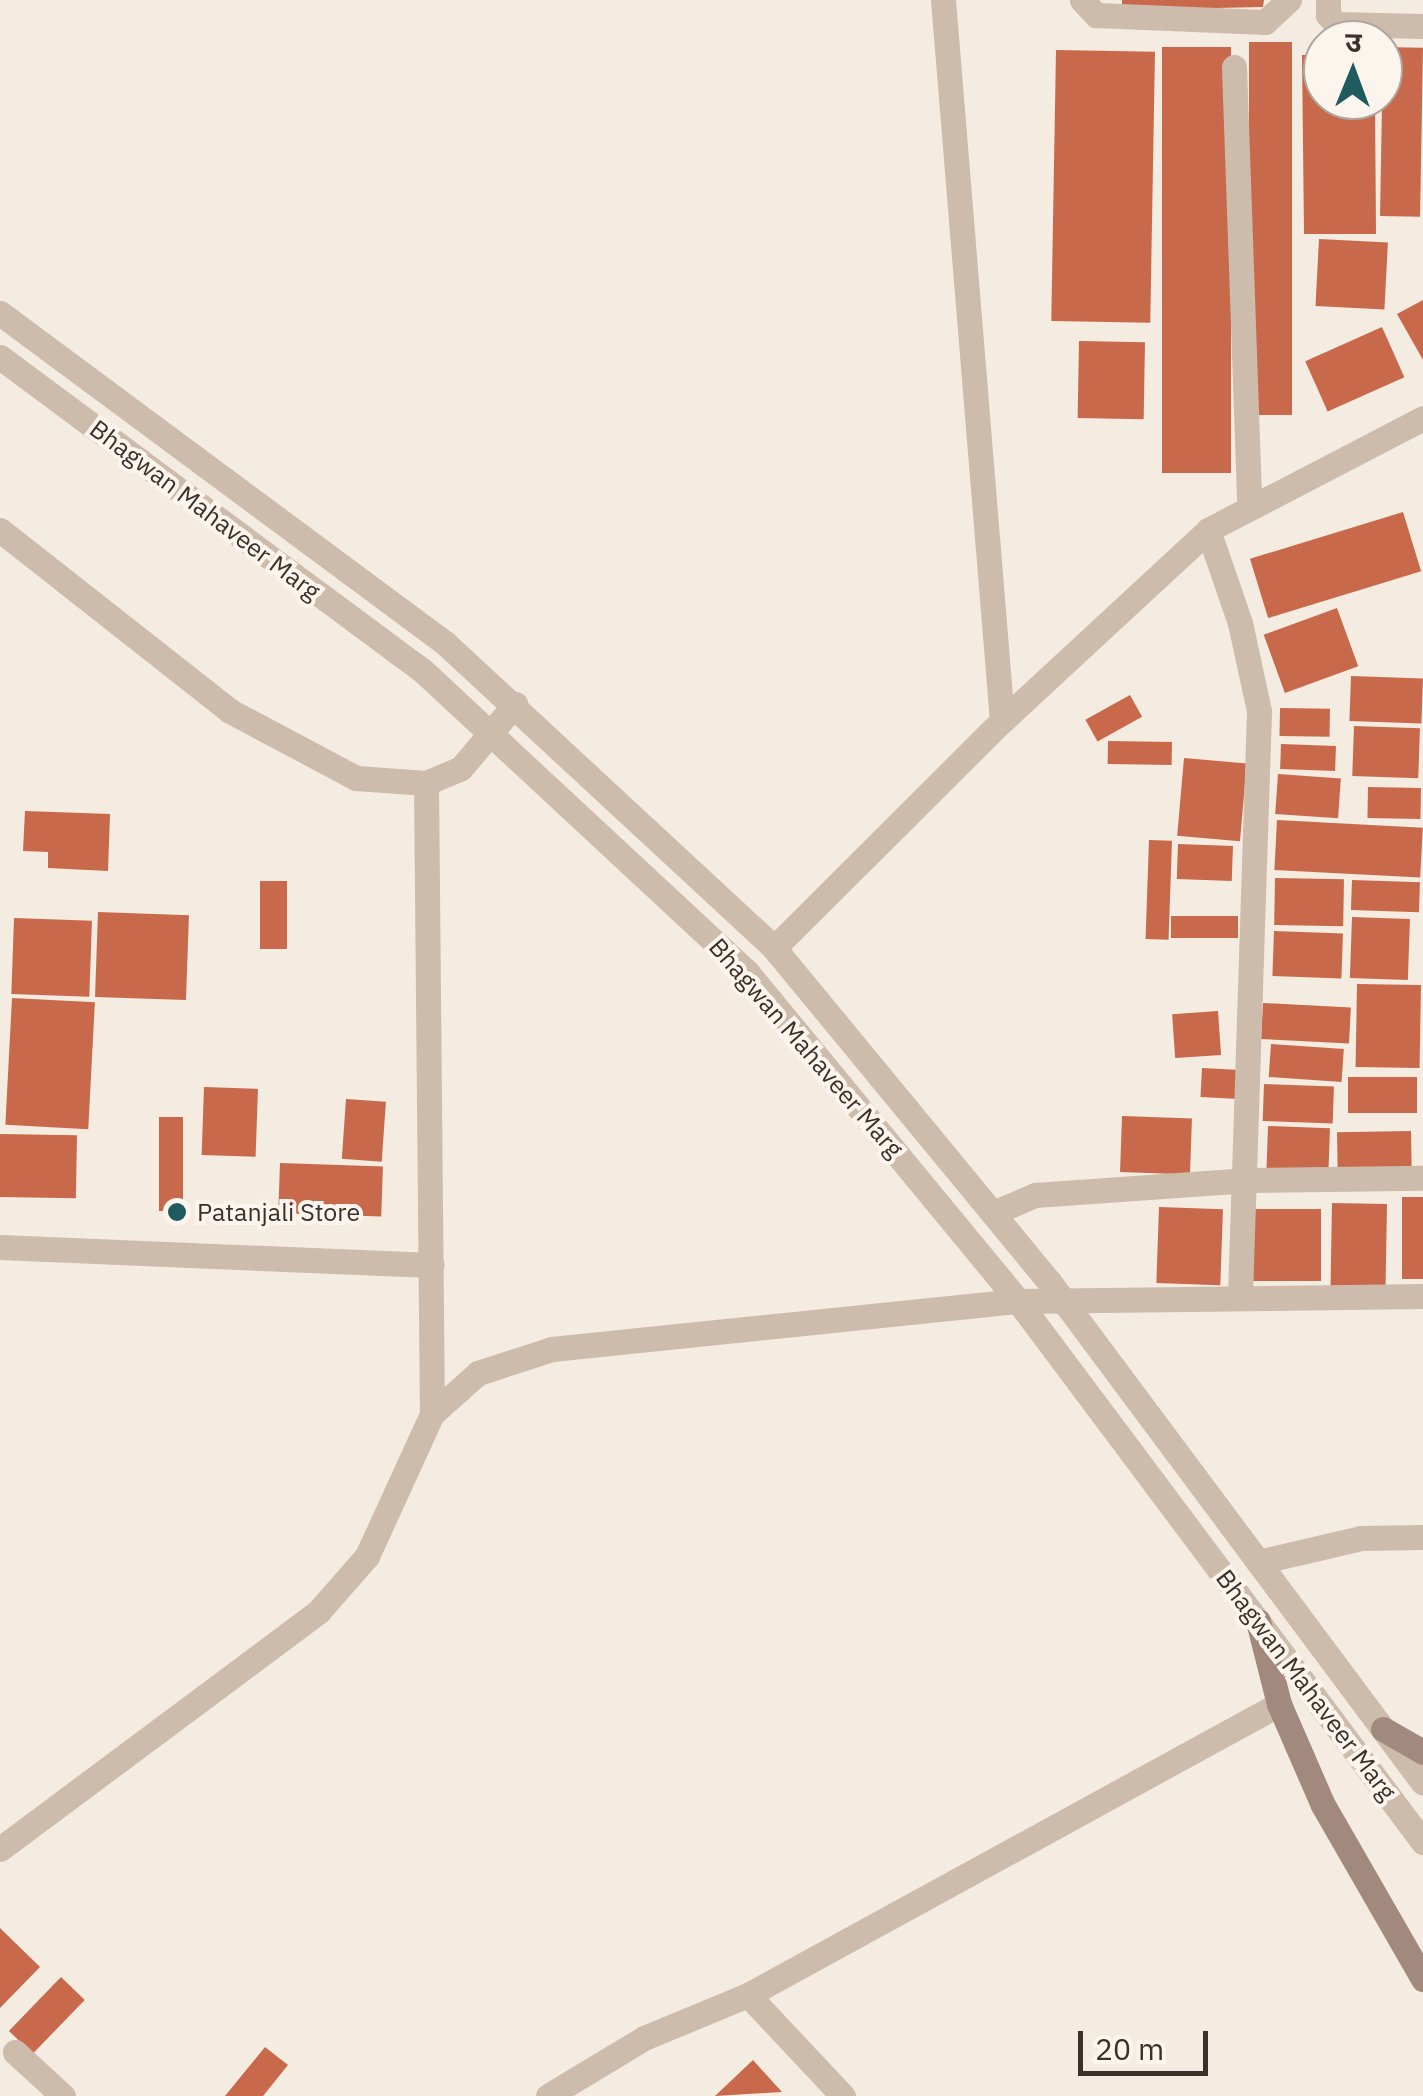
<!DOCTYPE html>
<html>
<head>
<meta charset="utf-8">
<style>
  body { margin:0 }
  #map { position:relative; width:1423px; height:2096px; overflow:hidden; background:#f4ebe1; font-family:"IBM Plex Sans","Noto Sans Devanagari",sans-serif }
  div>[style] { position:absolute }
  .building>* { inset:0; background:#c8694b; transform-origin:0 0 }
  .service>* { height:25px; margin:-12.5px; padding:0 12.5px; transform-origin:12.5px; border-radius:12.5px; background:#cdbbac }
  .minor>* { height:25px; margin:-12.5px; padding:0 12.5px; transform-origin:12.5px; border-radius:12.5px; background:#cdbbac }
  .tertiary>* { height:25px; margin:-12.5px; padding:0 12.5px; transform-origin:12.5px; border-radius:12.5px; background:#cdbbac }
  .secondary>* { height:25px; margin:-12.5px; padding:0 12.5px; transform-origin:12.5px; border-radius:12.5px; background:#a18a7d }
  .dots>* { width:28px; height:28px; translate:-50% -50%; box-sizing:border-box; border:5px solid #fbf5ee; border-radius:50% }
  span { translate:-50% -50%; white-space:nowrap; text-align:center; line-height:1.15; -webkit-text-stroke:8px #fbf5ee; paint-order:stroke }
  .street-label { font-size:25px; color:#3b302b }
  .poi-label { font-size:25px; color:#3b302b }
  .left { translate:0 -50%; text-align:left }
  .north { position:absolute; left:1303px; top:20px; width:100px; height:100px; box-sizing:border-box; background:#fbf5ee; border:2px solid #aea6a0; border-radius:50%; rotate:1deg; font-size:28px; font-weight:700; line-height:40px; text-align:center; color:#3b302b }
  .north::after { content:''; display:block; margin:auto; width:35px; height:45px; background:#1f5a5e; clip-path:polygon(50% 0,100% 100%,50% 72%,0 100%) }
  .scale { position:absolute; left:1078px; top:2031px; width:130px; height:45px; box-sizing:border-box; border:5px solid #3b302b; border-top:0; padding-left:12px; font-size:30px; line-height:35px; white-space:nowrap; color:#3b302b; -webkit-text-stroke:8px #fbf5ee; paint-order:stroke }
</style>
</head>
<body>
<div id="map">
  <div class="building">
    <div style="clip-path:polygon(1122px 0,1264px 0,1263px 7px,1122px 10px)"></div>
    <div style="left:1249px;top:42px;width:43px;height:373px"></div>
    <div style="left:1162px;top:47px;width:69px;height:426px"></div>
    <div style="left:1383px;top:47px;width:40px;height:169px;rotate:1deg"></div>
    <div style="left:1056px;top:50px;width:99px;height:271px;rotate:1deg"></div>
    <div style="clip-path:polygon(1302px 55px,1323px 55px,1323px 100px,1375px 100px,1376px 234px,1304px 234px)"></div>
    <div style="left:1319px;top:239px;width:69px;height:67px;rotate:3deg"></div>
    <div style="clip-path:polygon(1423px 300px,1423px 360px,1397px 314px)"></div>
    <div style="left:1382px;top:327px;width:55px;height:84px;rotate:66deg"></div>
    <div style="left:1079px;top:341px;width:66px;height:77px;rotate:1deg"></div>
    <div style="left:1403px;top:512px;width:62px;height:160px;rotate:73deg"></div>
    <div style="left:1337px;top:608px;width:62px;height:78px;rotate:70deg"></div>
    <div style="left:1351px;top:676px;width:72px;height:45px;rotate:2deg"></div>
    <div style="left:1130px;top:695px;width:25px;height:51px;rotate:61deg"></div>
    <div style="left:1280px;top:708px;width:50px;height:28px;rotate:1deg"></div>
    <div style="left:1354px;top:726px;width:66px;height:50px;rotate:2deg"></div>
    <div style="left:1108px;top:741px;width:64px;height:23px;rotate:1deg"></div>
    <div style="left:1281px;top:744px;width:55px;height:25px;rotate:2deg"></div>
    <div style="left:1184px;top:758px;width:63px;height:78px;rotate:5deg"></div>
    <div style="left:1278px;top:774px;width:63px;height:40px;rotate:4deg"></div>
    <div style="left:1368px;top:787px;width:53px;height:31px;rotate:1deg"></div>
    <div style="clip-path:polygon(25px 811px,110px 814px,108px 871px,48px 868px,48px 852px,23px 851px)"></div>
    <div style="left:1277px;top:820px;width:146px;height:50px;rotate:3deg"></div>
    <div style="left:1149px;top:840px;width:23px;height:99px;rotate:2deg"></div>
    <div style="left:1178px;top:844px;width:55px;height:35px;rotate:2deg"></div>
    <div style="left:1275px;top:878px;width:69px;height:47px;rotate:1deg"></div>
    <div style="left:1352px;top:880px;width:68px;height:30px;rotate:2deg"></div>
    <div style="left:260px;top:881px;width:27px;height:68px"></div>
    <div style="left:98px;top:912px;width:91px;height:85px;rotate:2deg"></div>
    <div style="left:1238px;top:916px;width:22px;height:67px;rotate:90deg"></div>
    <div style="left:1352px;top:917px;width:58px;height:61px;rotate:2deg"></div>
    <div style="left:14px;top:918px;width:78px;height:76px;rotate:2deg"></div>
    <div style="left:1274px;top:931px;width:69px;height:45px;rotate:2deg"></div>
    <div style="left:1357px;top:984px;width:64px;height:83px;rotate:1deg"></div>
    <div style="left:12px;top:998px;width:83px;height:127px;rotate:3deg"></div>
    <div style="left:1263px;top:1003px;width:88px;height:36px;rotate:3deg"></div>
    <div style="left:1218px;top:1011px;width:44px;height:46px;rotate:86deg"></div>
    <div style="left:1271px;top:1044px;width:73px;height:33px;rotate:4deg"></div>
    <div style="left:1202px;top:1068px;width:38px;height:29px;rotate:3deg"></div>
    <div style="left:1348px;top:1077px;width:69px;height:36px"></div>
    <div style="left:1264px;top:1084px;width:70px;height:37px;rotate:2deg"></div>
    <div style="left:204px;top:1087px;width:54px;height:68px;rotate:2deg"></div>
    <div style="left:346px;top:1099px;width:40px;height:60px;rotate:4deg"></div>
    <div style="left:1122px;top:1116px;width:70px;height:56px;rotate:2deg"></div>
    <div style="left:183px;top:1117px;width:94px;height:24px;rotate:90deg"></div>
    <div style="left:1268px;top:1126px;width:62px;height:46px;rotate:2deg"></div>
    <div style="left:1411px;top:1131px;width:44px;height:74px;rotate:89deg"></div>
    <div style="left:0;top:1134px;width:77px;height:63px;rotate:1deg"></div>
    <div style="left:280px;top:1163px;width:103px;height:50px;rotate:2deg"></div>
    <div style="left:1402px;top:1197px;width:21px;height:82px"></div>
    <div style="left:1332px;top:1203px;width:55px;height:83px;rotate:1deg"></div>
    <div style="left:1159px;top:1207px;width:64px;height:76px;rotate:2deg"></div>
    <div style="left:1250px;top:1209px;width:71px;height:72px"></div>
    <div style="clip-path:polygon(0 1928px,40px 1967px,0 2008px)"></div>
    <div style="left:61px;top:1977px;width:33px;height:75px;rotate:44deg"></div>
    <div style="clip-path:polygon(265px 2047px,288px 2065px,263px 2096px,225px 2096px)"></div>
    <div style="clip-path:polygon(753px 2060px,782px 2092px,715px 2096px)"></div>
  </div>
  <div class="service">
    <div style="left:943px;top:0;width:723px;rotate:85.32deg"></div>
    <div style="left:1082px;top:0;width:21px;rotate:47deg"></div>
    <div style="left:1096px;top:15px;width:169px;rotate:2.4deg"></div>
    <div style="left:1265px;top:22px;width:33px;rotate:-43deg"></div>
    <div style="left:1328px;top:0;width:15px;rotate:90deg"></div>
    <div style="left:1328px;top:15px;width:12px;rotate:48deg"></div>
    <div style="left:1336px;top:24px;width:87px;rotate:1.3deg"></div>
    <div style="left:1234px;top:67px;width:437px;rotate:88deg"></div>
  </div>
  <div class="minor">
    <div style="left:0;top:530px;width:293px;rotate:38.2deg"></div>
    <div style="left:230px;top:711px;width:143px;rotate:28deg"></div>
    <div style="left:356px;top:778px;width:70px;rotate:4.1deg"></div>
    <div style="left:426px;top:783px;width:38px;rotate:-23deg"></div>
    <div style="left:461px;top:768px;width:84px;rotate:-49.8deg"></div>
    <div style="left:1208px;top:530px;width:98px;rotate:71deg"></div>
    <div style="left:1240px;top:623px;width:90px;rotate:77.8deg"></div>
    <div style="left:1259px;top:711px;width:586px;rotate:91.86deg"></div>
    <div style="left:426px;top:783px;width:631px;rotate:89.46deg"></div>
    <div style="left:774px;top:948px;width:322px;rotate:-44.9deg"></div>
    <div style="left:1002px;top:721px;width:281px;rotate:-42.8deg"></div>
    <div style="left:1208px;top:530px;width:242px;rotate:-27.5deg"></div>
    <div style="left:993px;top:1213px;width:46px;rotate:-23.2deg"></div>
    <div style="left:1035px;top:1195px;width:214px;rotate:-4deg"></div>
    <div style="left:1248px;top:1180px;width:175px;rotate:-0.7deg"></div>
    <div style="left:0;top:1247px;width:432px;rotate:2.4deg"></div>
    <div style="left:1258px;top:1562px;width:106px;rotate:-13.1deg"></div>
    <div style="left:1361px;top:1538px;width:62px;rotate:-0.9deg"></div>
    <div style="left:0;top:1849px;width:398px;rotate:-36.7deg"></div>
    <div style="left:319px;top:1611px;width:73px;rotate:-48.9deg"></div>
    <div style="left:367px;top:1556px;width:156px;rotate:-65.4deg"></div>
    <div style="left:432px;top:1414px;width:62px;rotate:-41.7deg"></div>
    <div style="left:478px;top:1373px;width:78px;rotate:-18deg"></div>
    <div style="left:552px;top:1349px;width:468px;rotate:-5.9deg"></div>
    <div style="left:1018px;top:1301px;width:405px;rotate:-0.7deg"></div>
    <div style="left:748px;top:1995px;width:139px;rotate:46.8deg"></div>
    <div style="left:15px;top:2052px;width:65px;rotate:42.5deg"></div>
    <div style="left:548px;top:2096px;width:112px;rotate:-31.1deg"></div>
    <div style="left:644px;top:2038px;width:113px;rotate:-22.5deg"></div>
    <div style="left:748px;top:1995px;width:606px;rotate:-28.72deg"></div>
  </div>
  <div class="tertiary">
    <div style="left:0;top:313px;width:554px;rotate:36.56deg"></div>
    <div style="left:445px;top:643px;width:449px;rotate:42.8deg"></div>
    <div style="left:774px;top:948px;width:430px;rotate:50.5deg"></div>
    <div style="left:1048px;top:1280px;width:627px;rotate:53.29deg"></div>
    <div style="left:0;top:357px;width:527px;rotate:36.59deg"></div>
    <div style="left:423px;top:671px;width:442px;rotate:42.9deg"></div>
    <div style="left:747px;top:972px;width:426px;rotate:50.5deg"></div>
    <div style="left:1018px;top:1301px;width:676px;rotate:53.18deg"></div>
  </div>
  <div class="secondary">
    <div style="left:1258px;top:1621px;width:86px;rotate:75.8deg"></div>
    <div style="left:1279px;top:1704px;width:110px;rotate:66.5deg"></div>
    <div style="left:1323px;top:1805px;width:201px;rotate:60.1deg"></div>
    <div style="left:1383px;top:1729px;width:46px;rotate:29.9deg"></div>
  </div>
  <div class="dots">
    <div style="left:177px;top:1212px;background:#1f5a5e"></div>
  </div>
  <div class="street-label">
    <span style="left:205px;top:510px;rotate:37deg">Bhagwan Mahaveer Marg</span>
    <span style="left:806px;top:1048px;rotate:49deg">Bhagwan Mahaveer Marg</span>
    <span style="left:1306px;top:1685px;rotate:53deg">Bhagwan Mahaveer Marg</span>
  </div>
  <div class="poi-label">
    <span class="left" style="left:197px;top:1212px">Patanjali Store</span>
  </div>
  <div class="north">उ</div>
  <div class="scale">20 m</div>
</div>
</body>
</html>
